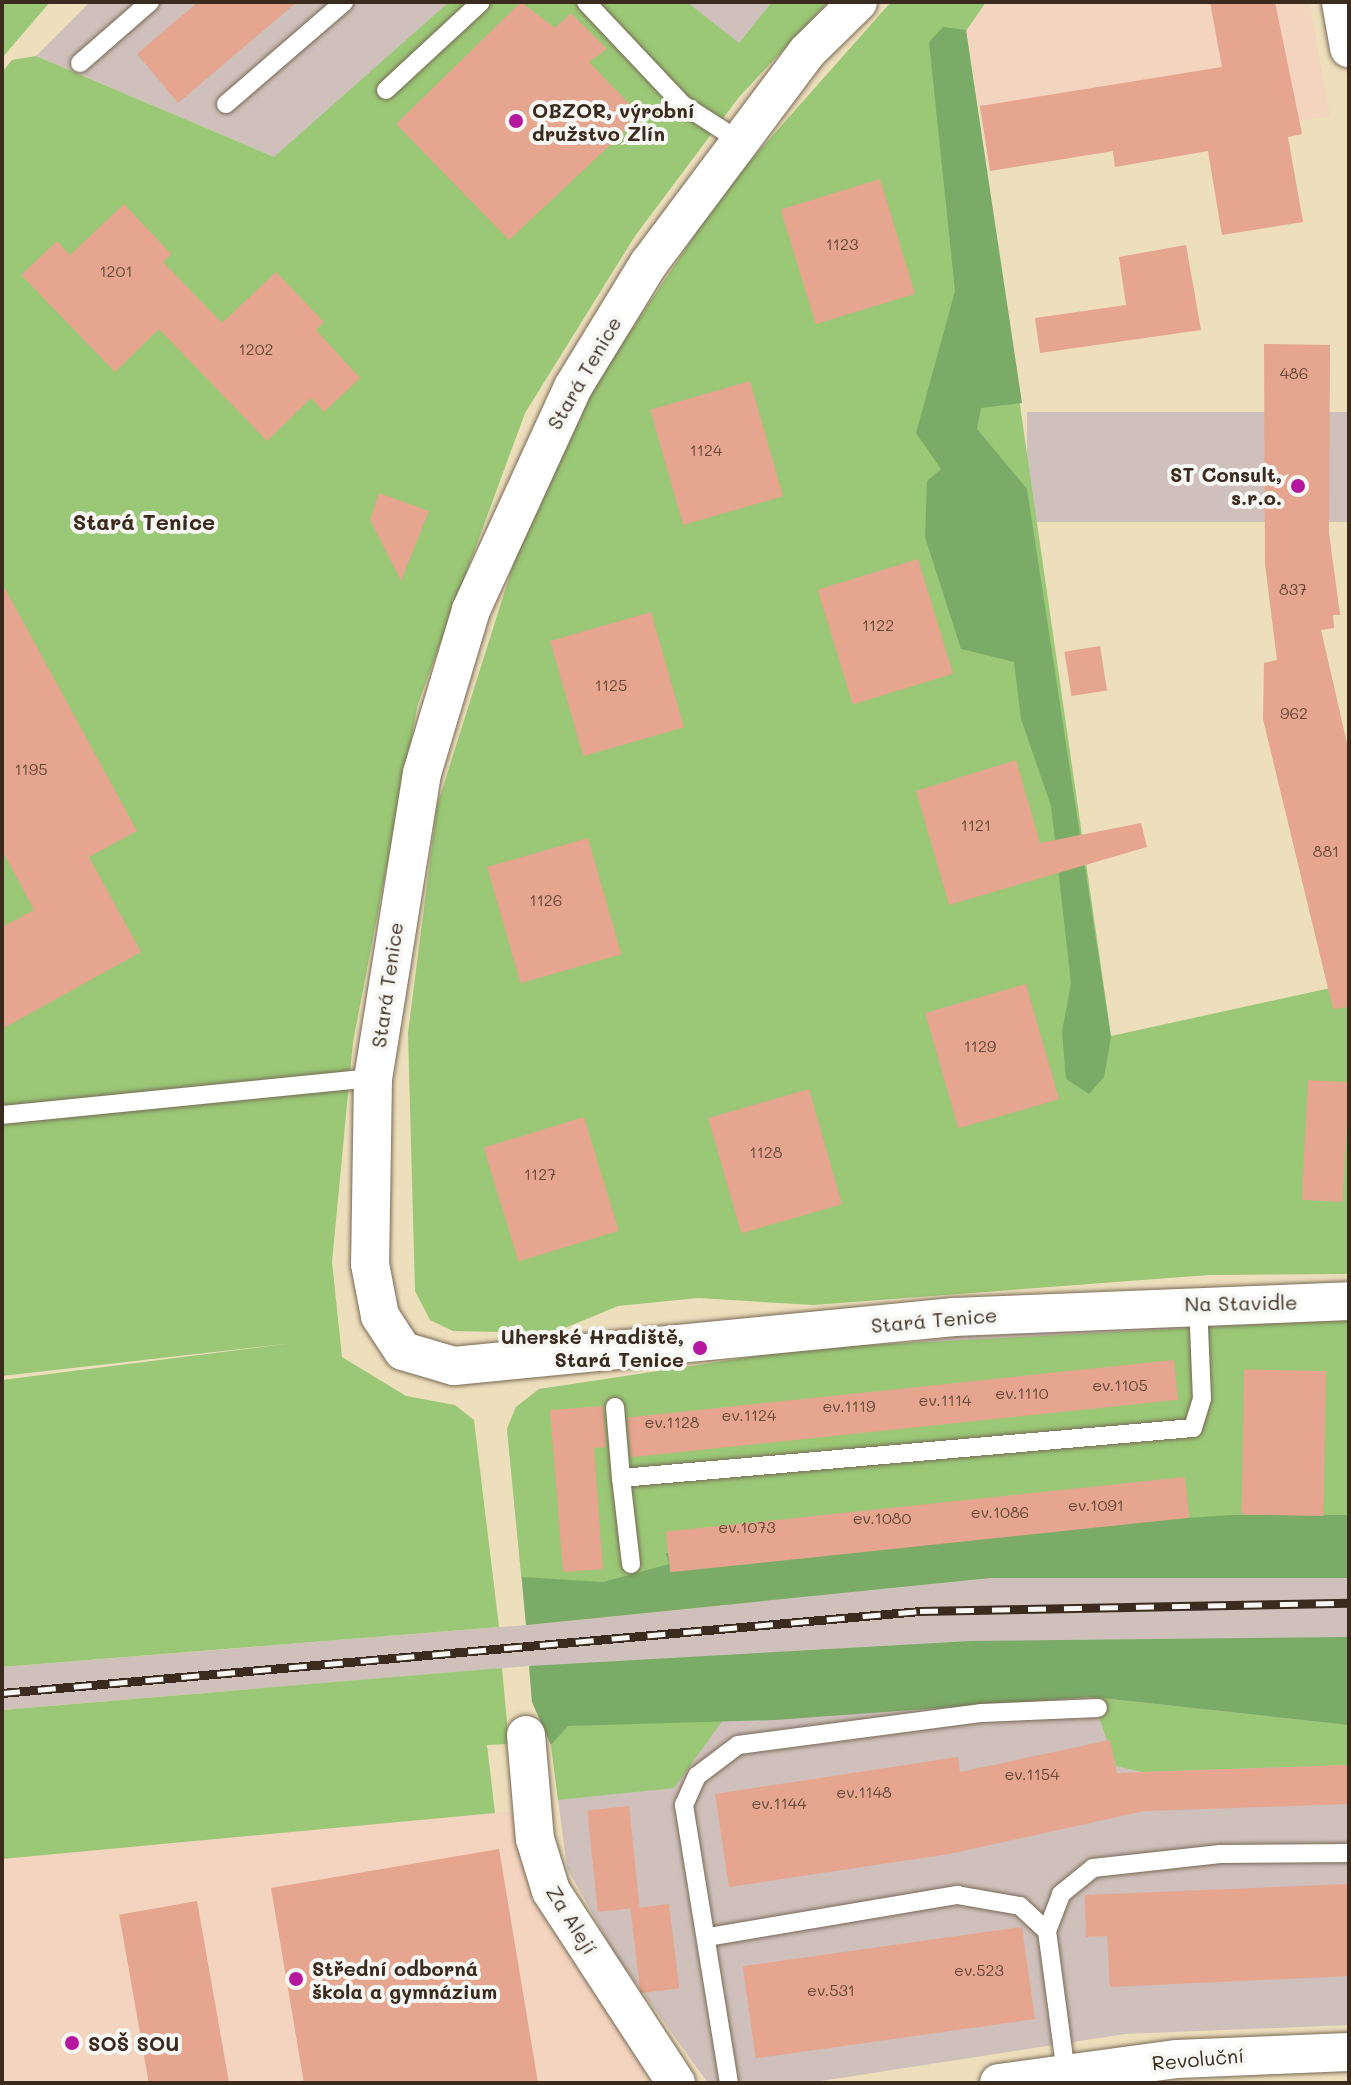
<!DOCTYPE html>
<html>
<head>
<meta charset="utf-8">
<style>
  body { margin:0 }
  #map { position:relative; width:1351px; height:2085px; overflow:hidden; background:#eddebc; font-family:Mali,sans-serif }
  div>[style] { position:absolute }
  .built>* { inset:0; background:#f3d4bf }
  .industrial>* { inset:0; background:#cfc0bb; transform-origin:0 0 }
  .green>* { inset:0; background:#9ac876 }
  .forest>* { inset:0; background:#7bac67 }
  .building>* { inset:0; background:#e5a58e; transform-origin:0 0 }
  .roads { filter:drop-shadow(0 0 2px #796955) drop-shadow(0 0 2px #796955) }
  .lane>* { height:18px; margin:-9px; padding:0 9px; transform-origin:9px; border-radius:9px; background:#fff }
  .street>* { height:38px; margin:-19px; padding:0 19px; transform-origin:19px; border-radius:19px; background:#fff }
  .rail>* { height:9px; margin-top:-4.5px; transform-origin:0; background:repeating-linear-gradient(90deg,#f6f6f2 0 18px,#3b2a1e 0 36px); box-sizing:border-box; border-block:2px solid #3b2a1e }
  .dots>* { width:22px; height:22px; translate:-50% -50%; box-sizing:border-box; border:4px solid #f6f6f2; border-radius:50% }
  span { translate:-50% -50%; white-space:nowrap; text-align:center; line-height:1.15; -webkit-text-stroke:8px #f6f6f2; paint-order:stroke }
  .number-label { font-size:16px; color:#66493a }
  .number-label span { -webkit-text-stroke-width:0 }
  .poi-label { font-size:20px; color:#3b2a1e; font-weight:700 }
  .left { translate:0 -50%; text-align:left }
  .right { translate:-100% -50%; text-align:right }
  .street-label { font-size:20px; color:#3b2a1e }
  .neighbourhood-label { font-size:22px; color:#3b2a1e; font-weight:700 }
  .frame { position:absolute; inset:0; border:4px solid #3b2a1e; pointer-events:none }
</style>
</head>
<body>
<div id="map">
  <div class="built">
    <div style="clip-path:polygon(986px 2px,1309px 2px,1330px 116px,990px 171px,966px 30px)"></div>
    <div style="clip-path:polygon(512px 1811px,536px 1896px,645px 2063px,643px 2083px,2px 2083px,2px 1859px)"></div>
  </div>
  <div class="industrial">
    <div style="clip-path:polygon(90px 2px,773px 2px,739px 43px,274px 157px,36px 56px)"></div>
    <div style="left:1349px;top:412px;width:110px;height:322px;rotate:90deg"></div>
    <div style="clip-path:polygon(1349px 1320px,1349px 2025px,1125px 2034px,808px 2083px,708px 2083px,615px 1954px,567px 1868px,551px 1745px,532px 1702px,529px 1666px,2px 1710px,2px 1667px,526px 1625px,507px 1429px,516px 1407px,539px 1389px,962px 1336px)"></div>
  </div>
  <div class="green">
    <div style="clip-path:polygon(2px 2px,50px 2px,2px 58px)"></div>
    <div style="clip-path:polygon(449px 2px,687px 2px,739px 43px,772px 2px,828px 2px,739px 97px,635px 236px,525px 413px,418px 704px,353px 1042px,332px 1262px,342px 1357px,406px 1396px,455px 1405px,474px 1420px,499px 1627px,2px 1667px,2px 1380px,294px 1343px,2px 1376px,2px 72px,12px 60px,36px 56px,274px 157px)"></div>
    <div style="clip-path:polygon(891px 2px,986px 2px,966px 31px,1111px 1036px,1349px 984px,1349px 1274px,1209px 1275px,813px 1305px,698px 1298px,618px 1306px,553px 1333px,453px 1331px,430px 1320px,415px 1291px,408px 1033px,437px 806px,515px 559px,595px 384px,727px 187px)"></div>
    <div style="clip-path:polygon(1349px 1320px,1349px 1578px,990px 1578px,526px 1625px,507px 1429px,516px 1407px,539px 1389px,811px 1348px)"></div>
    <div style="clip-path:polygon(502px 1668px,509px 1744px,487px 1745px,495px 1813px,2px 1859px,2px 1710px)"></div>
    <div style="clip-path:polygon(1092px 1697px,1349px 1725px,1349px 1765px,1142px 1772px,1116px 1766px)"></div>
    <div style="clip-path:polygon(725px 1717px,674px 1788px,558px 1800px,551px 1745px,567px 1726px)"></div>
  </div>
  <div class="forest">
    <div style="clip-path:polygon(943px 27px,966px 30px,1022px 403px,981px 408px,977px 429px,1027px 489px,1111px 1037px,1104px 1077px,1089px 1094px,1066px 1079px,1062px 1032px,1071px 983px,1051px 806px,1021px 719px,1014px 662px,961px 649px,925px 537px,927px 481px,941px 469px,916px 433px,955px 291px,929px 42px)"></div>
    <div style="clip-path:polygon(1232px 1515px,1349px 1515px,1349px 1578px,990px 1578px,526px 1625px,522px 1577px,603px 1582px,669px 1564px,666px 1553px)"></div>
    <div style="clip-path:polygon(1349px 1637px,1349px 1725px,1092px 1697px,775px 1720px,568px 1726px,551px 1745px,532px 1702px,529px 1666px,971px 1641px)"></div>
  </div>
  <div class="building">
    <div style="clip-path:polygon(198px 2px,297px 2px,178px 103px,137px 54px)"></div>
    <div style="clip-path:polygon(521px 2px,555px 28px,571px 13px,607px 49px,589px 62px,641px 116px,509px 240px,396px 124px)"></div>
    <div style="clip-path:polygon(1210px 2px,1275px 2px,1302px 134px,1288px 137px,1303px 222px,1222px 235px,1208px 151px,1115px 167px,1113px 151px,990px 171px,980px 106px,1222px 67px)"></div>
    <div style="left:880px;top:179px;width:120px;height:104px;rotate:73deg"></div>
    <div style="clip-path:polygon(124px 204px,171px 254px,163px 262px,222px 323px,276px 272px,324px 322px,316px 330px,360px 378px,324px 412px,311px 398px,267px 441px,159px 329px,115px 372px,21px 275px,57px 241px,70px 255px)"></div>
    <div style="clip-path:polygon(1186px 245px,1201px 330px,1040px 353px,1035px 318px,1126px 305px,1119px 257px)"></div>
    <div style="clip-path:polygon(1264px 344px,1330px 345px,1329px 533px,1340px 615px,1333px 615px,1334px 628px,1321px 630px,1349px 752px,1349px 1007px,1333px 1009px,1263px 719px,1264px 663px,1277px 660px,1265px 564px)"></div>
    <div style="left:750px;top:381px;width:120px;height:104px;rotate:74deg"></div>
    <div style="clip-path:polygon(379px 493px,429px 511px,401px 581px,370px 520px)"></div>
    <div style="left:918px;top:559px;width:120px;height:105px;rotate:73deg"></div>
    <div style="clip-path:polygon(2px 583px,137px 831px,89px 857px,141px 952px,2px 1029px,2px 927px,34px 910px,2px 850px)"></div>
    <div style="left:651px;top:612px;width:120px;height:105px;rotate:74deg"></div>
    <div style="left:1100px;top:646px;width:45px;height:36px;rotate:81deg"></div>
    <div style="clip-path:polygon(1016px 760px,1040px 843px,1141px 823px,1147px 847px,949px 905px,916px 791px)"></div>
    <div style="left:588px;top:838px;width:121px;height:105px;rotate:74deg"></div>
    <div style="left:1026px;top:984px;width:120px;height:105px;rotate:74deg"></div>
    <div style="left:1308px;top:1080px;width:41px;height:120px;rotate:3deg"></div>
    <div style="left:809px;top:1089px;width:120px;height:105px;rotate:74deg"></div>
    <div style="left:584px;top:1117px;width:119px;height:105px;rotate:73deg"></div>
    <div style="left:1174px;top:1360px;width:40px;height:550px;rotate:84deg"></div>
    <div style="left:1326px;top:1371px;width:145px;height:82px;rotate:91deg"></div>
    <div style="clip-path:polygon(603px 1406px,606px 1447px,594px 1448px,603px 1569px,563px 1572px,550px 1410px)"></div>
    <div style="left:1185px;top:1477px;width:41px;height:522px;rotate:84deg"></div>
    <div style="clip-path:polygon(1110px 1740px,1117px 1773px,1349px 1765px,1349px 1804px,1144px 1811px,949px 1854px,729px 1887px,715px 1794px,958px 1757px,960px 1772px)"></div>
    <div style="left:629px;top:1806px;width:102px;height:42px;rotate:84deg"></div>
    <div style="clip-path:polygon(499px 1849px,538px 2083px,304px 2083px,271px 1888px)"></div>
    <div style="clip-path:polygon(1349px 1884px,1349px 1976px,1110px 1987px,1107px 1936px,1086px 1937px,1085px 1895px)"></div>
    <div style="left:197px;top:1901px;width:185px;height:79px;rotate:80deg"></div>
    <div style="left:669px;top:1904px;width:85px;height:39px;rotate:83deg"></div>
    <div style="left:1022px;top:1927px;width:93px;height:282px;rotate:82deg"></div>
  </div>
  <div class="roads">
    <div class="lane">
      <div style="left:586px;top:2px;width:140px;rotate:46.7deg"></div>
      <div style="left:682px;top:104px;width:67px;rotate:32.7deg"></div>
      <div style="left:80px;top:63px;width:93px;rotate:-41.1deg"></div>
      <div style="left:386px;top:90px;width:129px;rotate:-42.8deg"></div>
      <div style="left:226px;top:104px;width:156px;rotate:-40.8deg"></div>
      <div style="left:2px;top:1115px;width:373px;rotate:-5.7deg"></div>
      <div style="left:615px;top:1407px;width:71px;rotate:85.2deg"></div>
      <div style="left:631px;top:1564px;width:87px;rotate:-96.6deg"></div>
      <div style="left:621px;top:1478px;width:574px;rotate:-5deg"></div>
      <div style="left:1193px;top:1428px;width:30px;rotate:-73deg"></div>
      <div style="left:1202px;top:1399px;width:95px;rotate:-92.4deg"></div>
      <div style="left:1047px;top:1931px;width:143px;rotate:82.4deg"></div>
      <div style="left:708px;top:1937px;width:253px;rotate:-9.6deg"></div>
      <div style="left:957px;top:1895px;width:64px;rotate:9.9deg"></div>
      <div style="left:1020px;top:1906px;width:37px;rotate:43deg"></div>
      <div style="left:1047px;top:1931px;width:40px;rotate:-69deg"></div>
      <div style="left:1061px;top:1894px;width:41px;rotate:-39.1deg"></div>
      <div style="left:1093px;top:1868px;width:128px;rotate:-6.3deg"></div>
      <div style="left:1220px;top:1854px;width:129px;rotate:-0.4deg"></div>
      <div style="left:729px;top:2083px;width:282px;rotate:-99.2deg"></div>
      <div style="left:684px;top:1805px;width:32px;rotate:-66deg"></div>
      <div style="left:697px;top:1776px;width:51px;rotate:-37.1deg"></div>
      <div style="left:738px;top:1745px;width:246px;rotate:-7.5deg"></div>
      <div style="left:982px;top:1713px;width:116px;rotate:-2.5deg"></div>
    </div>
    <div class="street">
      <div style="left:858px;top:2px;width:71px;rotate:135.6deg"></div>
      <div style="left:807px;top:52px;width:264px;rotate:126.8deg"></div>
      <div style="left:649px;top:263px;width:145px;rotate:121.5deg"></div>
      <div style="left:573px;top:387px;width:245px;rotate:114.6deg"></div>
      <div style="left:471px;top:610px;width:170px;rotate:106.7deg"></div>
      <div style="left:422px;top:773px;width:309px;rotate:99.1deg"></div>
      <div style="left:373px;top:1078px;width:186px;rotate:90.9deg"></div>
      <div style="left:370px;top:1264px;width:53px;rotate:79.1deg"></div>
      <div style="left:380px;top:1316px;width:42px;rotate:56.7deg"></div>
      <div style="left:403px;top:1351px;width:53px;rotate:16.4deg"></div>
      <div style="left:454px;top:1366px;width:502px;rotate:-5.6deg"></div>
      <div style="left:954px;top:1317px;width:395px;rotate:-2.3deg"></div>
      <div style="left:1341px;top:2px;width:47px;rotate:80.1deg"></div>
      <div style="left:526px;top:1735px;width:104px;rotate:85.1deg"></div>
      <div style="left:535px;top:1839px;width:54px;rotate:72.9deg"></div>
      <div style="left:551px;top:1891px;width:229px;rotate:56.9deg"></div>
      <div style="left:999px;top:2083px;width:180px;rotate:-7.7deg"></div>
      <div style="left:1177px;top:2059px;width:172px;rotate:-2.3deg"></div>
    </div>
  </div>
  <div class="rail">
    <div style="left:2px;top:1693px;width:922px;rotate:-5.1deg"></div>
    <div style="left:920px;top:1611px;width:429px;rotate:-1.1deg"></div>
  </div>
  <div class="dots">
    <div style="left:516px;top:121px;background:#b5179e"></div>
    <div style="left:1298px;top:486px;background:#b5179e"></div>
    <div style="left:700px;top:1348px;background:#b5179e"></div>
    <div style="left:296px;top:1979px;background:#b5179e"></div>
    <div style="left:72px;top:2043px;background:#b5179e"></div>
  </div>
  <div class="number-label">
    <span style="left:842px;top:244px">1123</span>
    <span style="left:116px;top:271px">1201</span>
    <span style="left:256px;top:349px">1202</span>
    <span style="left:1294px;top:373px">486</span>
    <span style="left:706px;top:450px">1124</span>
    <span style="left:1293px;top:589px">837</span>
    <span style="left:878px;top:625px">1122</span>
    <span style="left:611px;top:685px">1125</span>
    <span style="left:1294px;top:713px">962</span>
    <span style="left:31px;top:769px">1195</span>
    <span style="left:976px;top:825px">1121</span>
    <span style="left:1326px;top:851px">881</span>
    <span style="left:546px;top:900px">1126</span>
    <span style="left:980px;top:1046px">1129</span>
    <span style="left:766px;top:1152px">1128</span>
    <span style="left:540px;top:1174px">1127</span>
    <span style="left:1120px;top:1385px">ev.1105</span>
    <span style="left:1022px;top:1393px">ev.1110</span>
    <span style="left:945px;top:1400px">ev.1114</span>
    <span style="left:849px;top:1406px">ev.1119</span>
    <span style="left:749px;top:1415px">ev.1124</span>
    <span style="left:672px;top:1422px">ev.1128</span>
    <span style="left:1096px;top:1505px">ev.1091</span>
    <span style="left:1000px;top:1512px">ev.1086</span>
    <span style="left:882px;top:1518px">ev.1080</span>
    <span style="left:747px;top:1527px">ev.1073</span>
    <span style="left:1032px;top:1774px">ev.1154</span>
    <span style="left:864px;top:1792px">ev.1148</span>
    <span style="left:779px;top:1803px">ev.1144</span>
    <span style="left:979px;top:1970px">ev.523</span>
    <span style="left:831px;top:1990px">ev.531</span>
  </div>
  <div class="poi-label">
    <span class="left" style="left:532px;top:122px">OBZOR, výrobní<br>družstvo Zlín</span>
    <span class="right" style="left:1282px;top:486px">ST Consult,<br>s.r.o.</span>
    <span class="right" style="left:684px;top:1348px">Uherské Hradiště,<br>Stará Tenice</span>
    <span class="left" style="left:312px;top:1980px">Střední odborná<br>škola a gymnázium</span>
    <span class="left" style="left:88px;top:2043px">SOŠ SOU</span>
  </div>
  <div class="street-label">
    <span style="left:584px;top:373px;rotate:-60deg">Stará Tenice</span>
    <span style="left:387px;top:985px;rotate:-82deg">Stará Tenice</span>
    <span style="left:1241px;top:1303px;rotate:-1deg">Na Stavidle</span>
    <span style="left:934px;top:1320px;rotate:-5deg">Stará Tenice</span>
    <span style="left:572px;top:1920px;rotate:58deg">Za Alejí</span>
    <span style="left:1198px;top:2059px;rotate:-5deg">Revoluční</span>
  </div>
  <div class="neighbourhood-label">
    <span style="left:144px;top:522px">Stará Tenice</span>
  </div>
  <div class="frame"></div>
</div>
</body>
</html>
